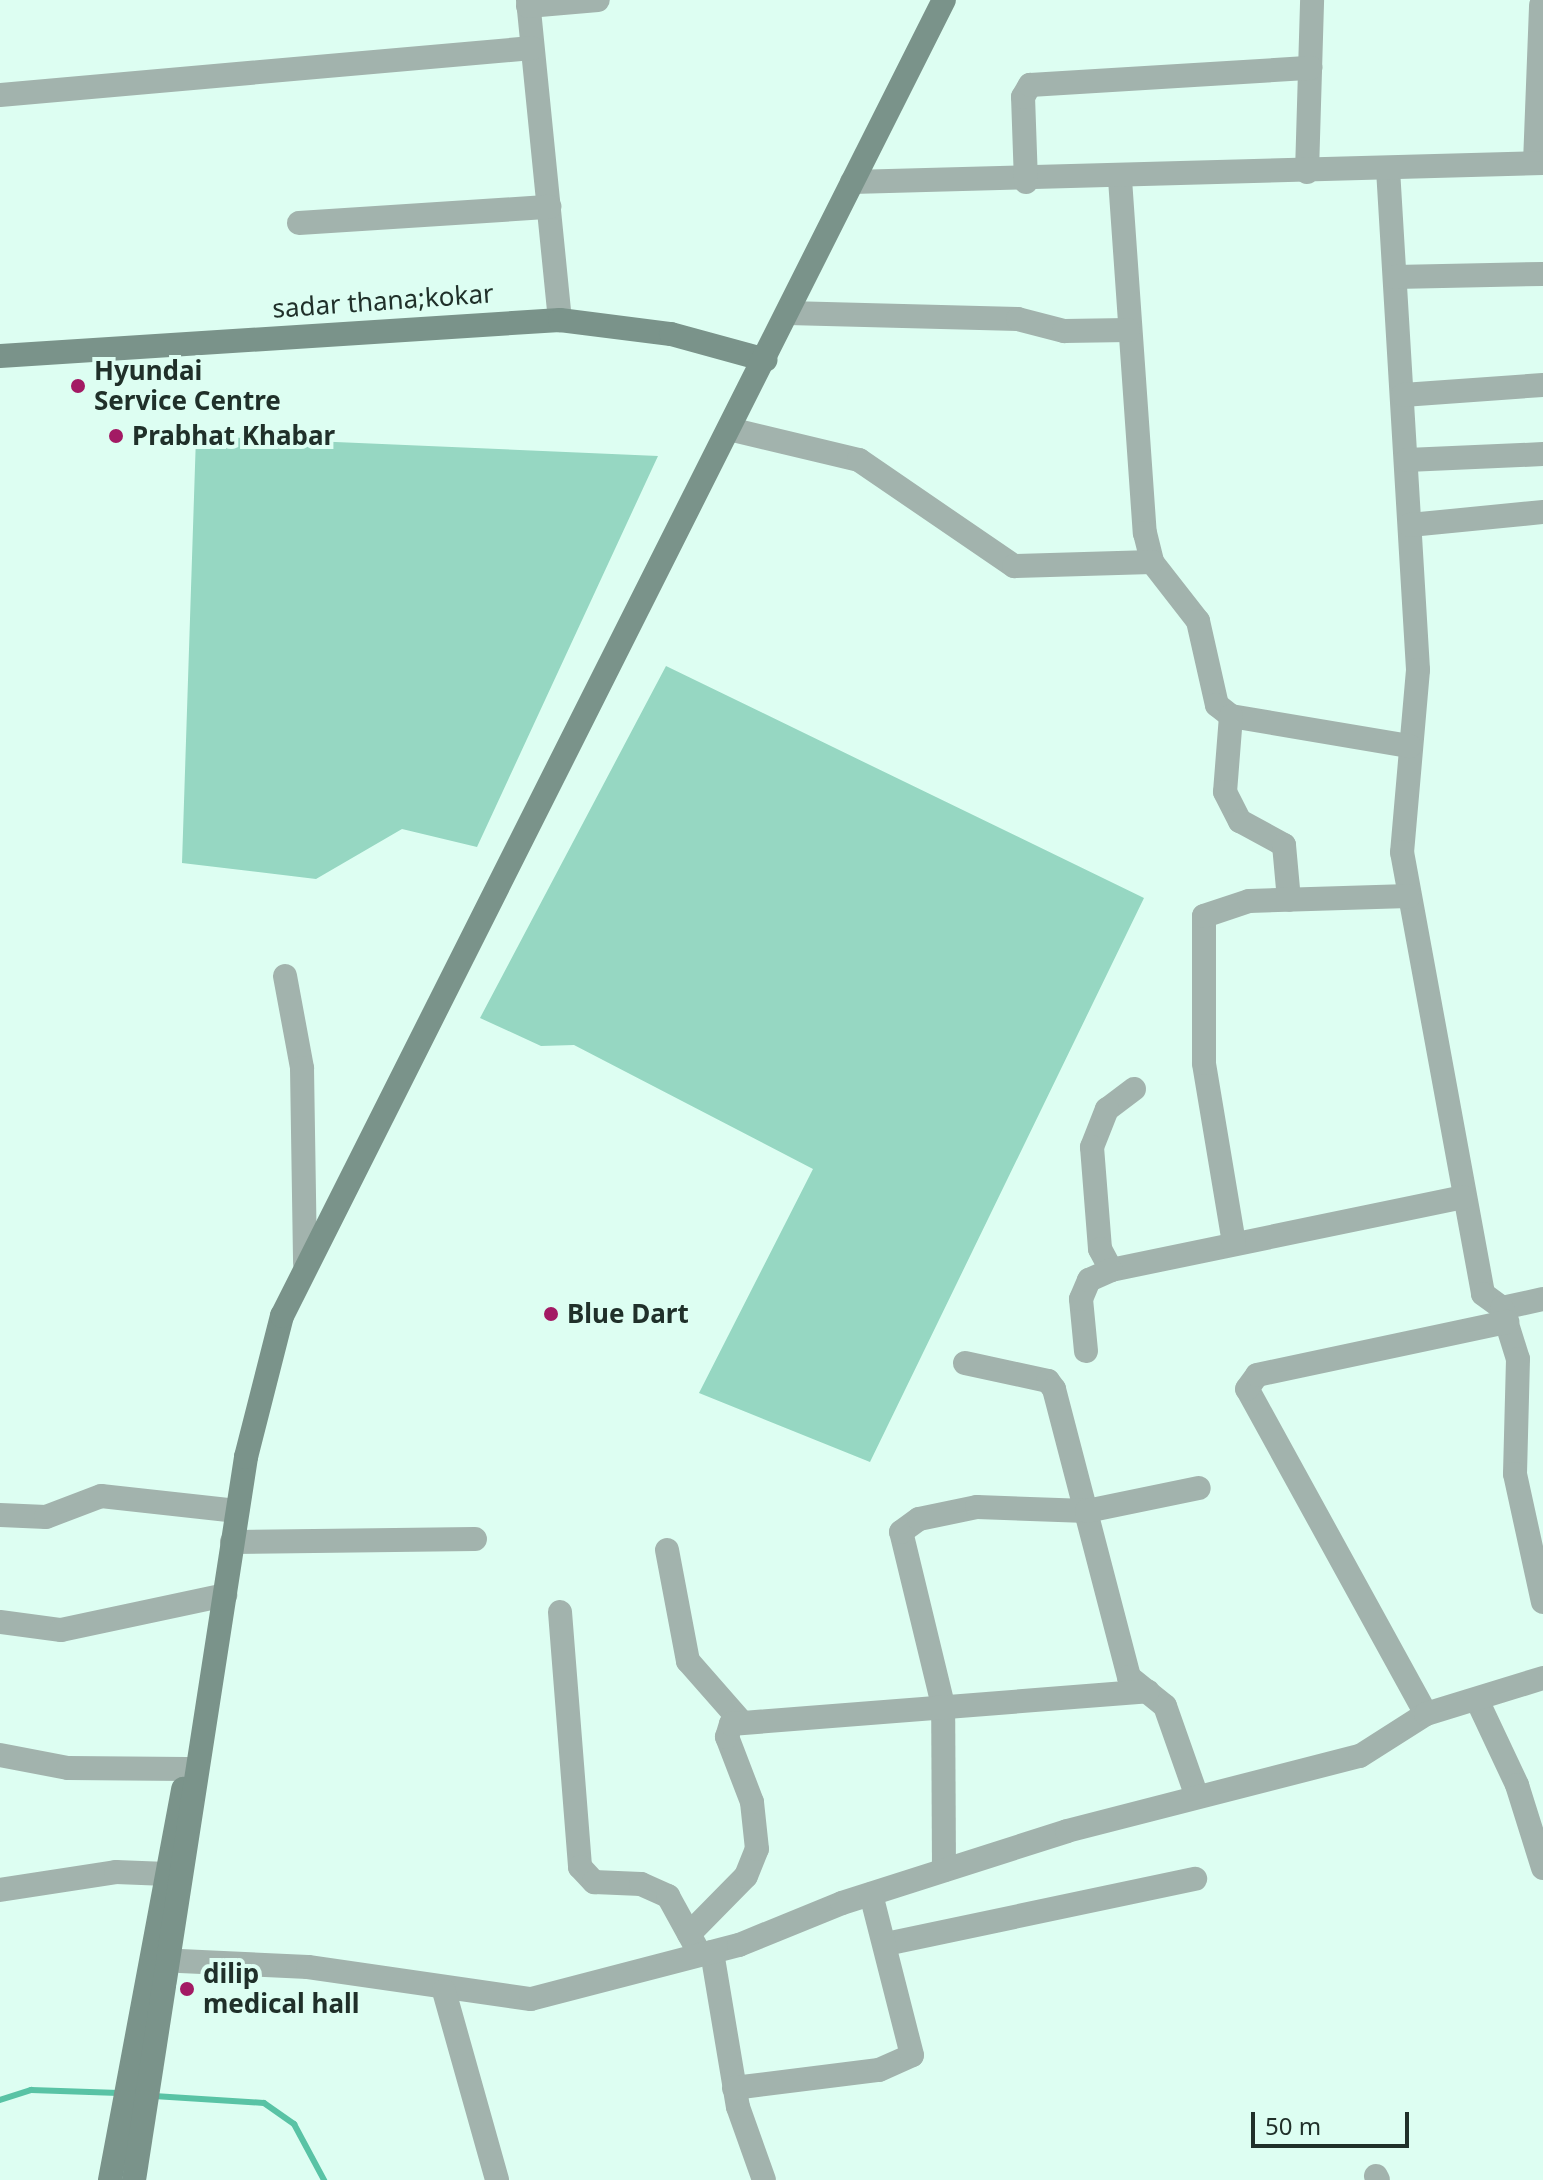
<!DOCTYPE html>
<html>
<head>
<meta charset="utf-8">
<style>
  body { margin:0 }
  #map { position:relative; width:1543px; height:2180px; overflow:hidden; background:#ddfef2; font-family:"Noto Sans",sans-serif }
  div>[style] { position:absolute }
  .green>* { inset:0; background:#96d7c2 }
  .stream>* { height:6px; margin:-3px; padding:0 3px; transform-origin:3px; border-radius:3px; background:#59c3a5 }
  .street>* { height:24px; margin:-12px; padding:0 12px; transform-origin:12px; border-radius:12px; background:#a2b3ad }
  .secondary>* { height:24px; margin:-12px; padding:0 12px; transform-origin:12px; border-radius:12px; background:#7a938a }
  .dots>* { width:22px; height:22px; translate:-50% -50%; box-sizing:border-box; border:4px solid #ddfef2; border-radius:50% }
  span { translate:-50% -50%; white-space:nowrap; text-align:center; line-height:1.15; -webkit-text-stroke:8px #ddfef2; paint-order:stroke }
  .street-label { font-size:26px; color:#20302a }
  .poi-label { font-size:26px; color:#20302a; font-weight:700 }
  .left { translate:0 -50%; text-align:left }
  .scale { position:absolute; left:1251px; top:2112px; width:158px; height:36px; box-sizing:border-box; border:4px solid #20302a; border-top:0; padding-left:10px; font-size:24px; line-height:28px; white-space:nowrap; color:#20302a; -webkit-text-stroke:6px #ddfef2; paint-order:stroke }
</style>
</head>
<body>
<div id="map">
  <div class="green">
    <div style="clip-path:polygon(196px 436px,658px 456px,477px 847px,402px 829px,316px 879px,182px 863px)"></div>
    <div style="clip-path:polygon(666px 666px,1144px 898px,870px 1462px,699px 1393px,813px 1169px,574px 1045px,541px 1046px,480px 1018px)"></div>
  </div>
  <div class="stream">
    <div style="left:154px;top:2096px;width:110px;rotate:3.6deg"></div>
    <div style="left:264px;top:2103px;width:37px;rotate:35deg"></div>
    <div style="left:294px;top:2124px;width:64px;rotate:61.8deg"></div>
    <div style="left:0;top:2100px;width:33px;rotate:-18deg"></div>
    <div style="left:31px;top:2090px;width:88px;rotate:2deg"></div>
  </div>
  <div class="street">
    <div style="left:528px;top:0;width:322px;rotate:84.3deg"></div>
    <div style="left:528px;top:6px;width:70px;rotate:-4.9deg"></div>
    <div style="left:0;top:95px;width:534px;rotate:-5.05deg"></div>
    <div style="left:1535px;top:163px;width:158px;rotate:-87.8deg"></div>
    <div style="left:1388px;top:169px;width:502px;rotate:86.57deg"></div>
    <div style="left:1418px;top:670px;width:183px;rotate:95deg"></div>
    <div style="left:1402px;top:852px;width:449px;rotate:79.6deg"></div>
    <div style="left:1483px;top:1294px;width:24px;rotate:36deg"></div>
    <div style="left:1502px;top:1308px;width:42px;rotate:-12.4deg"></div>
    <div style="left:1307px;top:172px;width:172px;rotate:-88.3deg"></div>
    <div style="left:1120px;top:179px;width:355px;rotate:86deg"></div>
    <div style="left:1145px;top:533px;width:30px;rotate:76deg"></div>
    <div style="left:1152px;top:562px;width:75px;rotate:52.1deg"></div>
    <div style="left:1198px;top:621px;width:86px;rotate:77.3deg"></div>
    <div style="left:1217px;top:705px;width:18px;rotate:38deg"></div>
    <div style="left:1231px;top:716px;width:181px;rotate:9.6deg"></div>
    <div style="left:852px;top:182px;width:691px;rotate:-1.58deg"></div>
    <div style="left:1026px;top:182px;width:85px;rotate:-92deg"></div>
    <div style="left:1023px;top:97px;width:14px;rotate:-60deg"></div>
    <div style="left:1030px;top:85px;width:281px;rotate:-3.5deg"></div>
    <div style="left:299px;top:223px;width:251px;rotate:-3.7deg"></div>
    <div style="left:1395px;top:277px;width:148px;rotate:-1.2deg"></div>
    <div style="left:788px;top:313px;width:230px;rotate:1.5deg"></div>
    <div style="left:1018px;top:319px;width:48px;rotate:14.6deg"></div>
    <div style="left:1064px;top:331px;width:64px;rotate:-0.9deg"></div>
    <div style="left:1403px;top:395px;width:140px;rotate:-4.1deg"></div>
    <div style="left:729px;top:429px;width:134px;rotate:13.4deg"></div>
    <div style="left:859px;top:460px;width:188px;rotate:34.4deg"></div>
    <div style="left:1014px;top:566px;width:138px;rotate:-1.7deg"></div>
    <div style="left:1407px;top:460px;width:136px;rotate:-2.5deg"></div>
    <div style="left:1410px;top:525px;width:134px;rotate:-5.6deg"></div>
    <div style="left:1231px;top:716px;width:76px;rotate:94.5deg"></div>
    <div style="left:1225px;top:792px;width:33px;rotate:63deg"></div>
    <div style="left:1240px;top:821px;width:50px;rotate:28.6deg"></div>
    <div style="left:1284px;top:845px;width:55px;rotate:84.8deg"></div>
    <div style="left:285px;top:976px;width:94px;rotate:79.5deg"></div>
    <div style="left:302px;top:1068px;width:195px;rotate:89.1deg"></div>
    <div style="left:1134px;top:1089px;width:34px;rotate:143deg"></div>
    <div style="left:1107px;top:1109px;width:41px;rotate:111.5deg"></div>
    <div style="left:1092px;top:1147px;width:102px;rotate:85.5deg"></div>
    <div style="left:1100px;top:1249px;width:24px;rotate:62deg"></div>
    <div style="left:1111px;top:1270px;width:360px;rotate:-11.7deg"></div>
    <div style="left:1234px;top:1243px;width:182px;rotate:-99.5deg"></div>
    <div style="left:1204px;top:1063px;width:147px;rotate:-90deg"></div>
    <div style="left:1204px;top:916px;width:47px;rotate:-18.4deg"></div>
    <div style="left:1249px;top:901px;width:160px;rotate:-1.8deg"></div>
    <div style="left:1502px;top:1308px;width:53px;rotate:72.6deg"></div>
    <div style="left:1518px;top:1359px;width:115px;rotate:91.5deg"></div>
    <div style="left:1515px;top:1474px;width:131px;rotate:77.7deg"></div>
    <div style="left:1086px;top:1351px;width:52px;rotate:-95.5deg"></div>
    <div style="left:1081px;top:1299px;width:21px;rotate:-67deg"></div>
    <div style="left:1089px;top:1280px;width:24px;rotate:-24deg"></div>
    <div style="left:965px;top:1363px;width:85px;rotate:12.2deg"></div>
    <div style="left:1048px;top:1381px;width:10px;rotate:53deg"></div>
    <div style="left:1054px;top:1389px;width:298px;rotate:75.4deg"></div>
    <div style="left:1129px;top:1677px;width:46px;rotate:38.9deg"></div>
    <div style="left:1165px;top:1706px;width:93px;rotate:70.6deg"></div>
    <div style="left:0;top:1515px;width:46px;rotate:2.5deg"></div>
    <div style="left:46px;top:1517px;width:59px;rotate:-20.9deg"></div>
    <div style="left:101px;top:1496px;width:137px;rotate:6.3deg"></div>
    <div style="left:232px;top:1542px;width:243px;rotate:-0.7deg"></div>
    <div style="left:667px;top:1550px;width:113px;rotate:79.3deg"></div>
    <div style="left:688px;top:1661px;width:77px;rotate:48.7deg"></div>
    <div style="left:560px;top:1612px;width:256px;rotate:85.5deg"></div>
    <div style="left:580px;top:1867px;width:21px;rotate:47deg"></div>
    <div style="left:594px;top:1882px;width:47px;rotate:2.4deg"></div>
    <div style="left:641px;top:1884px;width:30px;rotate:24deg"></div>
    <div style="left:668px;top:1896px;width:58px;rotate:61.2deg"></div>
    <div style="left:0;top:1622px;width:62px;rotate:7.5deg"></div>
    <div style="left:61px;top:1630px;width:168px;rotate:-12deg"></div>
    <div style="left:1478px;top:1702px;width:92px;rotate:64.8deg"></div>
    <div style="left:1517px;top:1785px;width:87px;rotate:72.6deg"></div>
    <div style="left:1426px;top:1714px;width:371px;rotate:-118.8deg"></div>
    <div style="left:1247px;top:1389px;width:17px;rotate:-54deg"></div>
    <div style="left:1257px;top:1375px;width:256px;rotate:-12deg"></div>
    <div style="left:0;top:1755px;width:69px;rotate:10.8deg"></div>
    <div style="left:68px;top:1768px;width:119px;rotate:0.5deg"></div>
    <div style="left:944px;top:1870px;width:165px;rotate:-90.3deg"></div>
    <div style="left:943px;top:1705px;width:178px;rotate:-103.6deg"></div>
    <div style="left:901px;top:1532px;width:22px;rotate:-36deg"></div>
    <div style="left:919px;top:1519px;width:59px;rotate:-11.7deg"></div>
    <div style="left:977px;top:1507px;width:110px;rotate:2.1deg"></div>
    <div style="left:1087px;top:1511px;width:114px;rotate:-11.6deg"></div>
    <div style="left:0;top:1890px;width:117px;rotate:-8.8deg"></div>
    <div style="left:116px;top:1872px;width:51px;rotate:2.2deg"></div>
    <div style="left:689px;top:1934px;width:81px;rotate:-45.5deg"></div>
    <div style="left:746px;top:1876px;width:29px;rotate:-68deg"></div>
    <div style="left:757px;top:1849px;width:47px;rotate:-96.1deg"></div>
    <div style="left:752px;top:1802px;width:70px;rotate:-111deg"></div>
    <div style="left:727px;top:1737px;width:14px;rotate:-73deg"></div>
    <div style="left:731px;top:1724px;width:418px;rotate:-4.5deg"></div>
    <div style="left:886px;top:1944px;width:316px;rotate:-11.9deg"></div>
    <div style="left:712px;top:1952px;width:157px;rotate:80.5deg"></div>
    <div style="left:738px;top:2107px;width:77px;rotate:70.4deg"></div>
    <div style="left:180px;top:1961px;width:128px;rotate:2.7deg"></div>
    <div style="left:308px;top:1967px;width:225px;rotate:8.2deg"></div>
    <div style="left:531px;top:1999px;width:215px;rotate:-14.6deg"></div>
    <div style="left:739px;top:1945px;width:111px;rotate:-22.2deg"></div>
    <div style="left:842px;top:1903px;width:236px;rotate:-17.7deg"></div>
    <div style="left:1067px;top:1831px;width:302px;rotate:-14.4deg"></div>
    <div style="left:1360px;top:1756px;width:78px;rotate:-32.5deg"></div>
    <div style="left:1426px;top:1714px;width:122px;rotate:-17.1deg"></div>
    <div style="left:444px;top:1991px;width:196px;rotate:74.3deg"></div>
    <div style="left:734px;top:2088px;width:146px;rotate:-7.1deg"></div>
    <div style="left:879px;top:2070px;width:36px;rotate:-24deg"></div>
    <div style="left:912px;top:2055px;width:166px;rotate:-104.3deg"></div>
    <div style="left:1376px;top:2176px;width:4px;rotate:63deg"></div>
  </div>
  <div class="secondary">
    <div style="left:0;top:356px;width:561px;rotate:-3.68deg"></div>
    <div style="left:560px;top:320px;width:112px;rotate:7.2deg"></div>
    <div style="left:671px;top:334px;width:98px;rotate:15.3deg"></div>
    <div style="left:110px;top:2180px;width:398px;rotate:-79.4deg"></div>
    <div style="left:134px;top:2180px;width:732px;rotate:-81.19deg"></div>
    <div style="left:246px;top:1457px;width:146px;rotate:-75.7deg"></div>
    <div style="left:282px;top:1316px;width:1473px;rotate:-63.3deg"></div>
  </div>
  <div class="dots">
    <div style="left:78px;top:386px;background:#a31a64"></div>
    <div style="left:116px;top:436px;background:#a31a64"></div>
    <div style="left:551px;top:1314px;background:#a31a64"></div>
    <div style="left:187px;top:1989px;background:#a31a64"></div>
  </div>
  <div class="street-label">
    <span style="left:383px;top:301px;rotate:-4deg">sadar thana;kokar</span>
  </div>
  <div class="poi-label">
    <span class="left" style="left:94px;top:386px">Hyundai<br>Service Centre</span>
    <span class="left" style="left:132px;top:436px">Prabhat Khabar</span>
    <span class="left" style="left:567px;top:1314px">Blue Dart</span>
    <span class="left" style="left:203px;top:1989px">dilip<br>medical hall</span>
  </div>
  <div class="scale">50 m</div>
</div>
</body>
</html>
